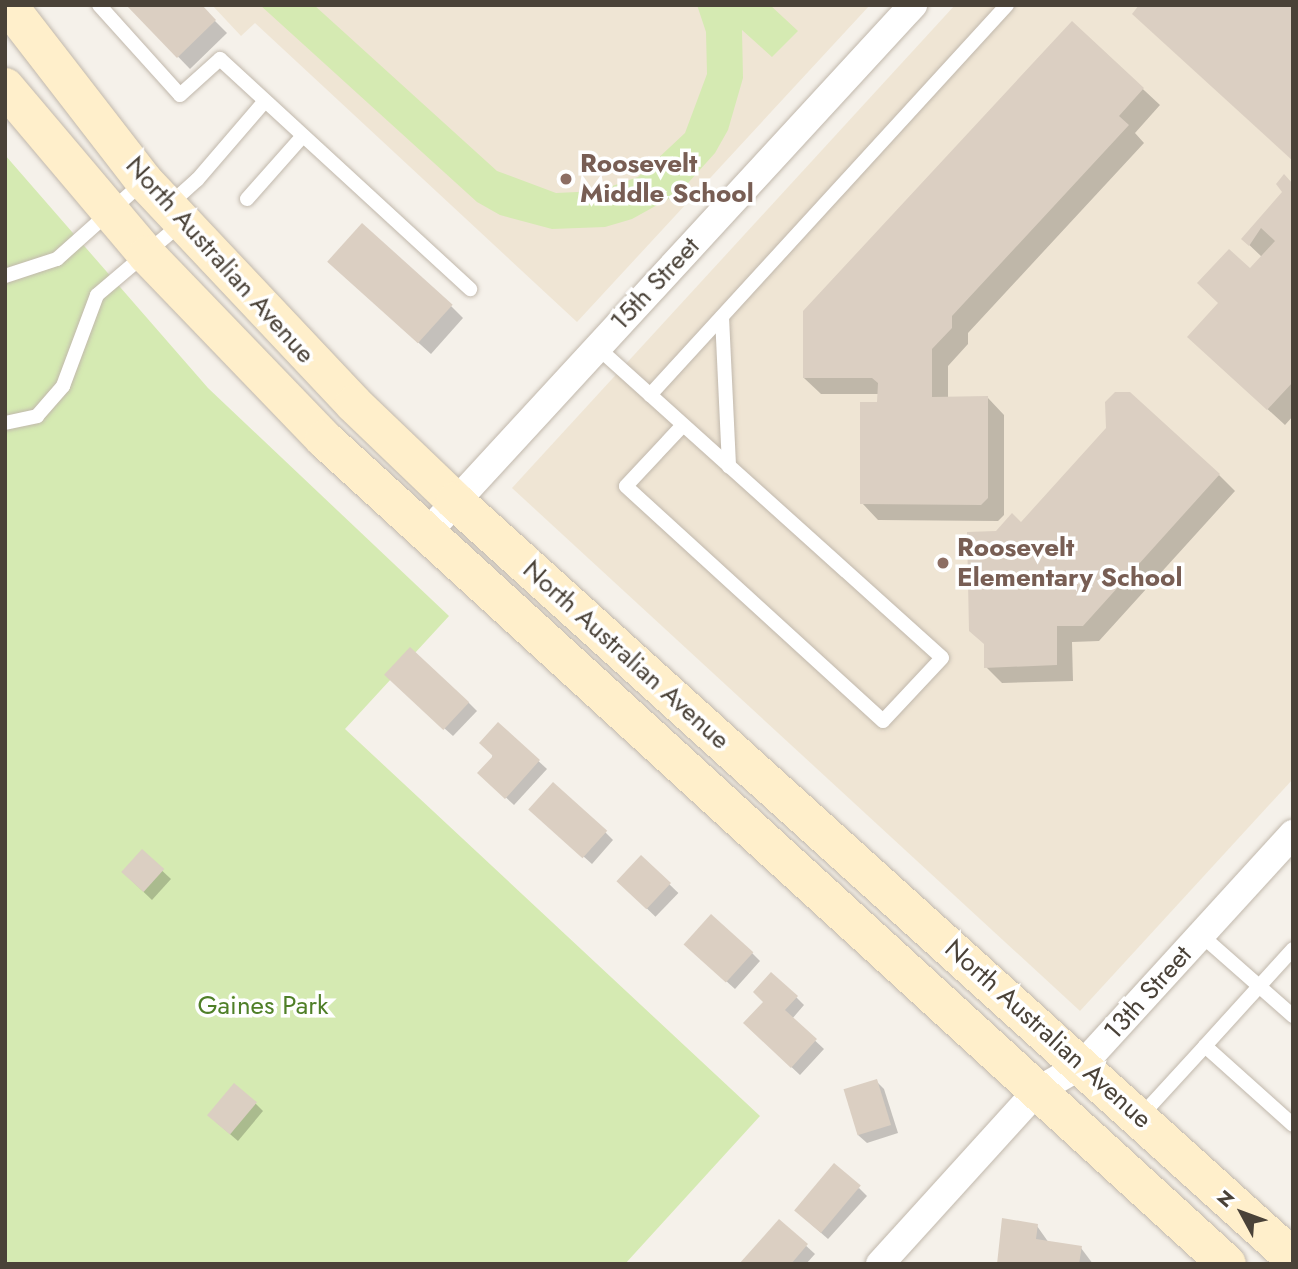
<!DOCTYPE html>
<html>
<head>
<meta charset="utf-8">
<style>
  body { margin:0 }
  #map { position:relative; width:1298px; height:1269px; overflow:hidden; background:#f5f1ea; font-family:Jost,sans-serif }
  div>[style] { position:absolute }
  .education>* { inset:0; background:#efe5d4 }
  .green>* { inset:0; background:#d5eab2 }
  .shadow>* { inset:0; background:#0003; transform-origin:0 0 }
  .building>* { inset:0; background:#dbcfc2; transform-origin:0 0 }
  .roads { filter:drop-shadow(0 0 2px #c1b8ac) drop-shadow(0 0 2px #c1b8ac) }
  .lane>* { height:14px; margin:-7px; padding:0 7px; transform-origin:7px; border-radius:7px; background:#fff }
  .street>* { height:28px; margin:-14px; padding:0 14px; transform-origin:14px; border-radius:14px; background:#fff }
  .secondary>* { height:38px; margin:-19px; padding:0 19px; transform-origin:19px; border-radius:19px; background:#ffefcb }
  .dots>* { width:19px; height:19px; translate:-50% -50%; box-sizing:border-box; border:4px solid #fff; border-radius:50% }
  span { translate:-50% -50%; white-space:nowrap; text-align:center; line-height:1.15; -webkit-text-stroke:7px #fff; paint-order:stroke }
  .education-label { font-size:26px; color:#785e54; font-weight:700 }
  .left { translate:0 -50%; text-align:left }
  .street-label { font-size:26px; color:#4a4238 }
  .park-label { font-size:26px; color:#4f7f28 }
  .frame { position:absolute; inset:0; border:7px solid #4a4238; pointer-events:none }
  .north { position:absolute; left:1207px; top:1178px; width:70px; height:70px; -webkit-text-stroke:5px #fff; paint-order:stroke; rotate:311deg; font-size:19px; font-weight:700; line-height:28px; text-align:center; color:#4a4238 }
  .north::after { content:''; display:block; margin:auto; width:24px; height:32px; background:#4a4238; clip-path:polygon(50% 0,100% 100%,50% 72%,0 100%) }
</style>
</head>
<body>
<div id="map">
  <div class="education">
    <div style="clip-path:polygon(212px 5px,870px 5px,577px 322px,255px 23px,241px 36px)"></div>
    <div style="clip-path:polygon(955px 5px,1293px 5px,1293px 779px,1080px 1011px,512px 488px)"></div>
  </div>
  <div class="green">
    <div style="clip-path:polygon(260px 5px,314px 5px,497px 171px,556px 193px,598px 191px,638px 177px,685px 133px,707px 74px,706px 32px,697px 5px,770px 5px,798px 31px,772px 57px,742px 30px,743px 78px,728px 130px,715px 153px,679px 193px,632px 219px,605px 227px,552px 229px,500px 215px,477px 202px)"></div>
    <div style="clip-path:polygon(5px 155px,208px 388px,449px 616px,345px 729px,760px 1116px,625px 1264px,5px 1264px)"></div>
  </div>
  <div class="shadow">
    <div style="clip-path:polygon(128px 5px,199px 5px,227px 33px,190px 69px)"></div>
    <div style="clip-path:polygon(1072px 23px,1160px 105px,1135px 133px,1144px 143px,968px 333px,968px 344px,948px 366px,948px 398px,988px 398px,1004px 415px,1004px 515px,998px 521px,878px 520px,862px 503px,879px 394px,821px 394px,804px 378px)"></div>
    <div style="clip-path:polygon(1293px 185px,1293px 416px,1285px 425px,1206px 353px,1220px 303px,1262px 257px,1243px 239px)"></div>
    <div style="clip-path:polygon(342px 274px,451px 306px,463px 318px,431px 354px)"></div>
    <div style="clip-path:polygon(1219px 475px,1235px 491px,1099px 641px,1072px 642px,1073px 681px,1002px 683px,986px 667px,997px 532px)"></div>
    <div style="clip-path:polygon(394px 683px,469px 703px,477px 711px,453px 736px)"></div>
    <div style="clip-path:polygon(498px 724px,547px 769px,514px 805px,488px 781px)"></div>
    <div style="clip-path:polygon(539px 817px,605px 832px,613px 840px,592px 864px)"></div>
    <div style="clip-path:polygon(142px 852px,171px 879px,152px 900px,131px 880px)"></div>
    <div style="left:641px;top:857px;width:52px;height:33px;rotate:44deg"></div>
    <div style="clip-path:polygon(695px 953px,752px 953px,760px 961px,735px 989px)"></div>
    <div style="clip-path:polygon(796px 997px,804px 1005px,792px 1019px,824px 1049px,800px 1075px,753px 1031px,765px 1002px)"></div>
    <div style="clip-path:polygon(876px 1081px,884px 1089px,898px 1133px,867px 1143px,858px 1135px)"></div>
    <div style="clip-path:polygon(255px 1103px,263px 1111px,238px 1141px,216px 1122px)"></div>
    <div style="clip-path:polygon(859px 1188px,867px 1196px,828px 1239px,803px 1217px)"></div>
    <div style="clip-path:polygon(779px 1221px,815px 1254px,806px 1264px,741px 1264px)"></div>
    <div style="clip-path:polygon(1037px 1226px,1049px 1243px,1081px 1248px,1093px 1264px,998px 1264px)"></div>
  </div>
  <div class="building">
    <div style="clip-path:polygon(126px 5px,202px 5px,216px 20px,177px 58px)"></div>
    <div style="clip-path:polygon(1139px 5px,1293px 5px,1293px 161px,1132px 14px)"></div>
    <div style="clip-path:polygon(1072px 21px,1144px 88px,1119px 116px,1129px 125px,952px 316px,952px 328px,932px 349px,932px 397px,988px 396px,988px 498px,981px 505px,860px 504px,860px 402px,877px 402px,878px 383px,872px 378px,803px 378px,803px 311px)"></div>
    <div style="clip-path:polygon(1284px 174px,1293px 184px,1293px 382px,1267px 410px,1187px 337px,1218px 303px,1197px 283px,1229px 249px,1250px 268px,1275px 241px,1261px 228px,1249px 246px,1241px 239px,1282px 192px,1276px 184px)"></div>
    <div style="left:362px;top:223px;width:122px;height:52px;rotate:42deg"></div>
    <div style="clip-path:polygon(1115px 392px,1130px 392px,1220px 474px,1083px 626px,1057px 626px,1057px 665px,984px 668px,984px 644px,969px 631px,967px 532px,996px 531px,1012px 513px,1021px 522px,1106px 428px,1105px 402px)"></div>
    <div style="left:410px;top:647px;width:81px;height:38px;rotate:43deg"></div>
    <div style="clip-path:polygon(498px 722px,540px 760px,505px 799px,477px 773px,493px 756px,479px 743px)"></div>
    <div style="left:553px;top:782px;width:73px;height:37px;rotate:42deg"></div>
    <div style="left:142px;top:849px;width:30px;height:31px;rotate:42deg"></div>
    <div style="left:641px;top:855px;width:41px;height:36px;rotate:43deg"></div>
    <div style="left:711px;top:914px;width:57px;height:41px;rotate:42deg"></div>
    <div style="clip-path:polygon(771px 972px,798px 996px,785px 1010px,817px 1039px,791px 1068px,743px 1023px,763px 1002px,753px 992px)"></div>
    <div style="left:877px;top:1079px;width:48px;height:35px;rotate:73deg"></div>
    <div style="left:234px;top:1083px;width:30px;height:42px;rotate:40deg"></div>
    <div style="left:834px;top:1163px;width:35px;height:62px;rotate:40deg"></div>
    <div style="clip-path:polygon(1002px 1218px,1038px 1224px,1036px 1239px,1082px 1246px,1079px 1264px,997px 1264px)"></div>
    <div style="clip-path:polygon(779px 1219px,808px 1244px,791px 1264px,739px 1264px)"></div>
  </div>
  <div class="roads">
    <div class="lane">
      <div style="left:99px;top:5px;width:121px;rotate:48deg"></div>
      <div style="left:180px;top:95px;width:54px;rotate:-42deg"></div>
      <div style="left:220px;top:59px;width:340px;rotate:42.6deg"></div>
      <div style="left:247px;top:199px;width:81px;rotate:-48.5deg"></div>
      <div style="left:169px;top:205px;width:38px;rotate:-42deg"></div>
      <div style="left:197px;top:180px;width:104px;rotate:-49.3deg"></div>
      <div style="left:5px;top:276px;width:55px;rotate:-18.1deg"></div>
      <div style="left:57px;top:259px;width:115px;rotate:-41.8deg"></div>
      <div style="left:722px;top:317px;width:150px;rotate:87.3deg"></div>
      <div style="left:597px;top:347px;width:464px;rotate:42deg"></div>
      <div style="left:942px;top:658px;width:86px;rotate:133.1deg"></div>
      <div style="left:883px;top:721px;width:348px;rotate:-137.6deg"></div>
      <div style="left:626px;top:486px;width:83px;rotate:-46.9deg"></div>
      <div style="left:650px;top:395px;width:529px;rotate:-47.53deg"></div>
      <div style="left:5px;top:423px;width:33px;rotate:-12deg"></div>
      <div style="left:37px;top:416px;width:40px;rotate:-49deg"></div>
      <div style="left:63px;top:386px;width:97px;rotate:-69.5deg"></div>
      <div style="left:97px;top:295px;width:111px;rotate:-40.3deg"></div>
      <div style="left:1201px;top:935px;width:123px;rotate:41.4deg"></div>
      <div style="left:1205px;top:1046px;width:131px;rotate:-47.8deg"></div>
      <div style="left:1140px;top:1117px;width:96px;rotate:-47.5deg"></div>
      <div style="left:1205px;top:1046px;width:118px;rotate:41.9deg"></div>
    </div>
    <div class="street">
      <div style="left:427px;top:533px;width:718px;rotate:-47.37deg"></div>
      <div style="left:880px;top:1264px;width:234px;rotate:-47.8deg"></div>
      <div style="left:1037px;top:1091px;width:52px;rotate:-30deg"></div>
      <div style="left:1082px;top:1065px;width:313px;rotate:-47.6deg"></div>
    </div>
    <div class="secondary">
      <div style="left:8px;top:5px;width:222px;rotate:52.3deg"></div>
      <div style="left:144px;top:181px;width:306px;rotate:46.7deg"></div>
      <div style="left:354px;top:404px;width:140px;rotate:43.8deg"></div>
      <div style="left:455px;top:501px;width:1129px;rotate:42.09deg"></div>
      <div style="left:5px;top:87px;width:220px;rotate:49.8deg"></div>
      <div style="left:147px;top:255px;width:255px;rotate:46.1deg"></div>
      <div style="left:324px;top:439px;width:1223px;rotate:42.42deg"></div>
    </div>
  </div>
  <div class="dots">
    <div style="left:566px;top:179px;background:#8d6e63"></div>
    <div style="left:943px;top:563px;background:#8d6e63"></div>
  </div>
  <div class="education-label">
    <span class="left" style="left:580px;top:179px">Roosevelt<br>Middle School</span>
    <span class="left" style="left:957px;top:563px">Roosevelt<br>Elementary School</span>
  </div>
  <div class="street-label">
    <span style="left:220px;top:260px;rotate:48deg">North Australian Avenue</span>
    <span style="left:655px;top:284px;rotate:-47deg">15th Street</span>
    <span style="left:626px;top:655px;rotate:42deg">North Australian Avenue</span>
    <span style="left:1148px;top:993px;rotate:-48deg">13th Street</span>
    <span style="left:1048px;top:1034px;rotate:42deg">North Australian Avenue</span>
  </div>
  <div class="park-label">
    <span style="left:263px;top:1006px">Gaines Park</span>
  </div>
  <div class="frame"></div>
  <div class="north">N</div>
</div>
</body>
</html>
